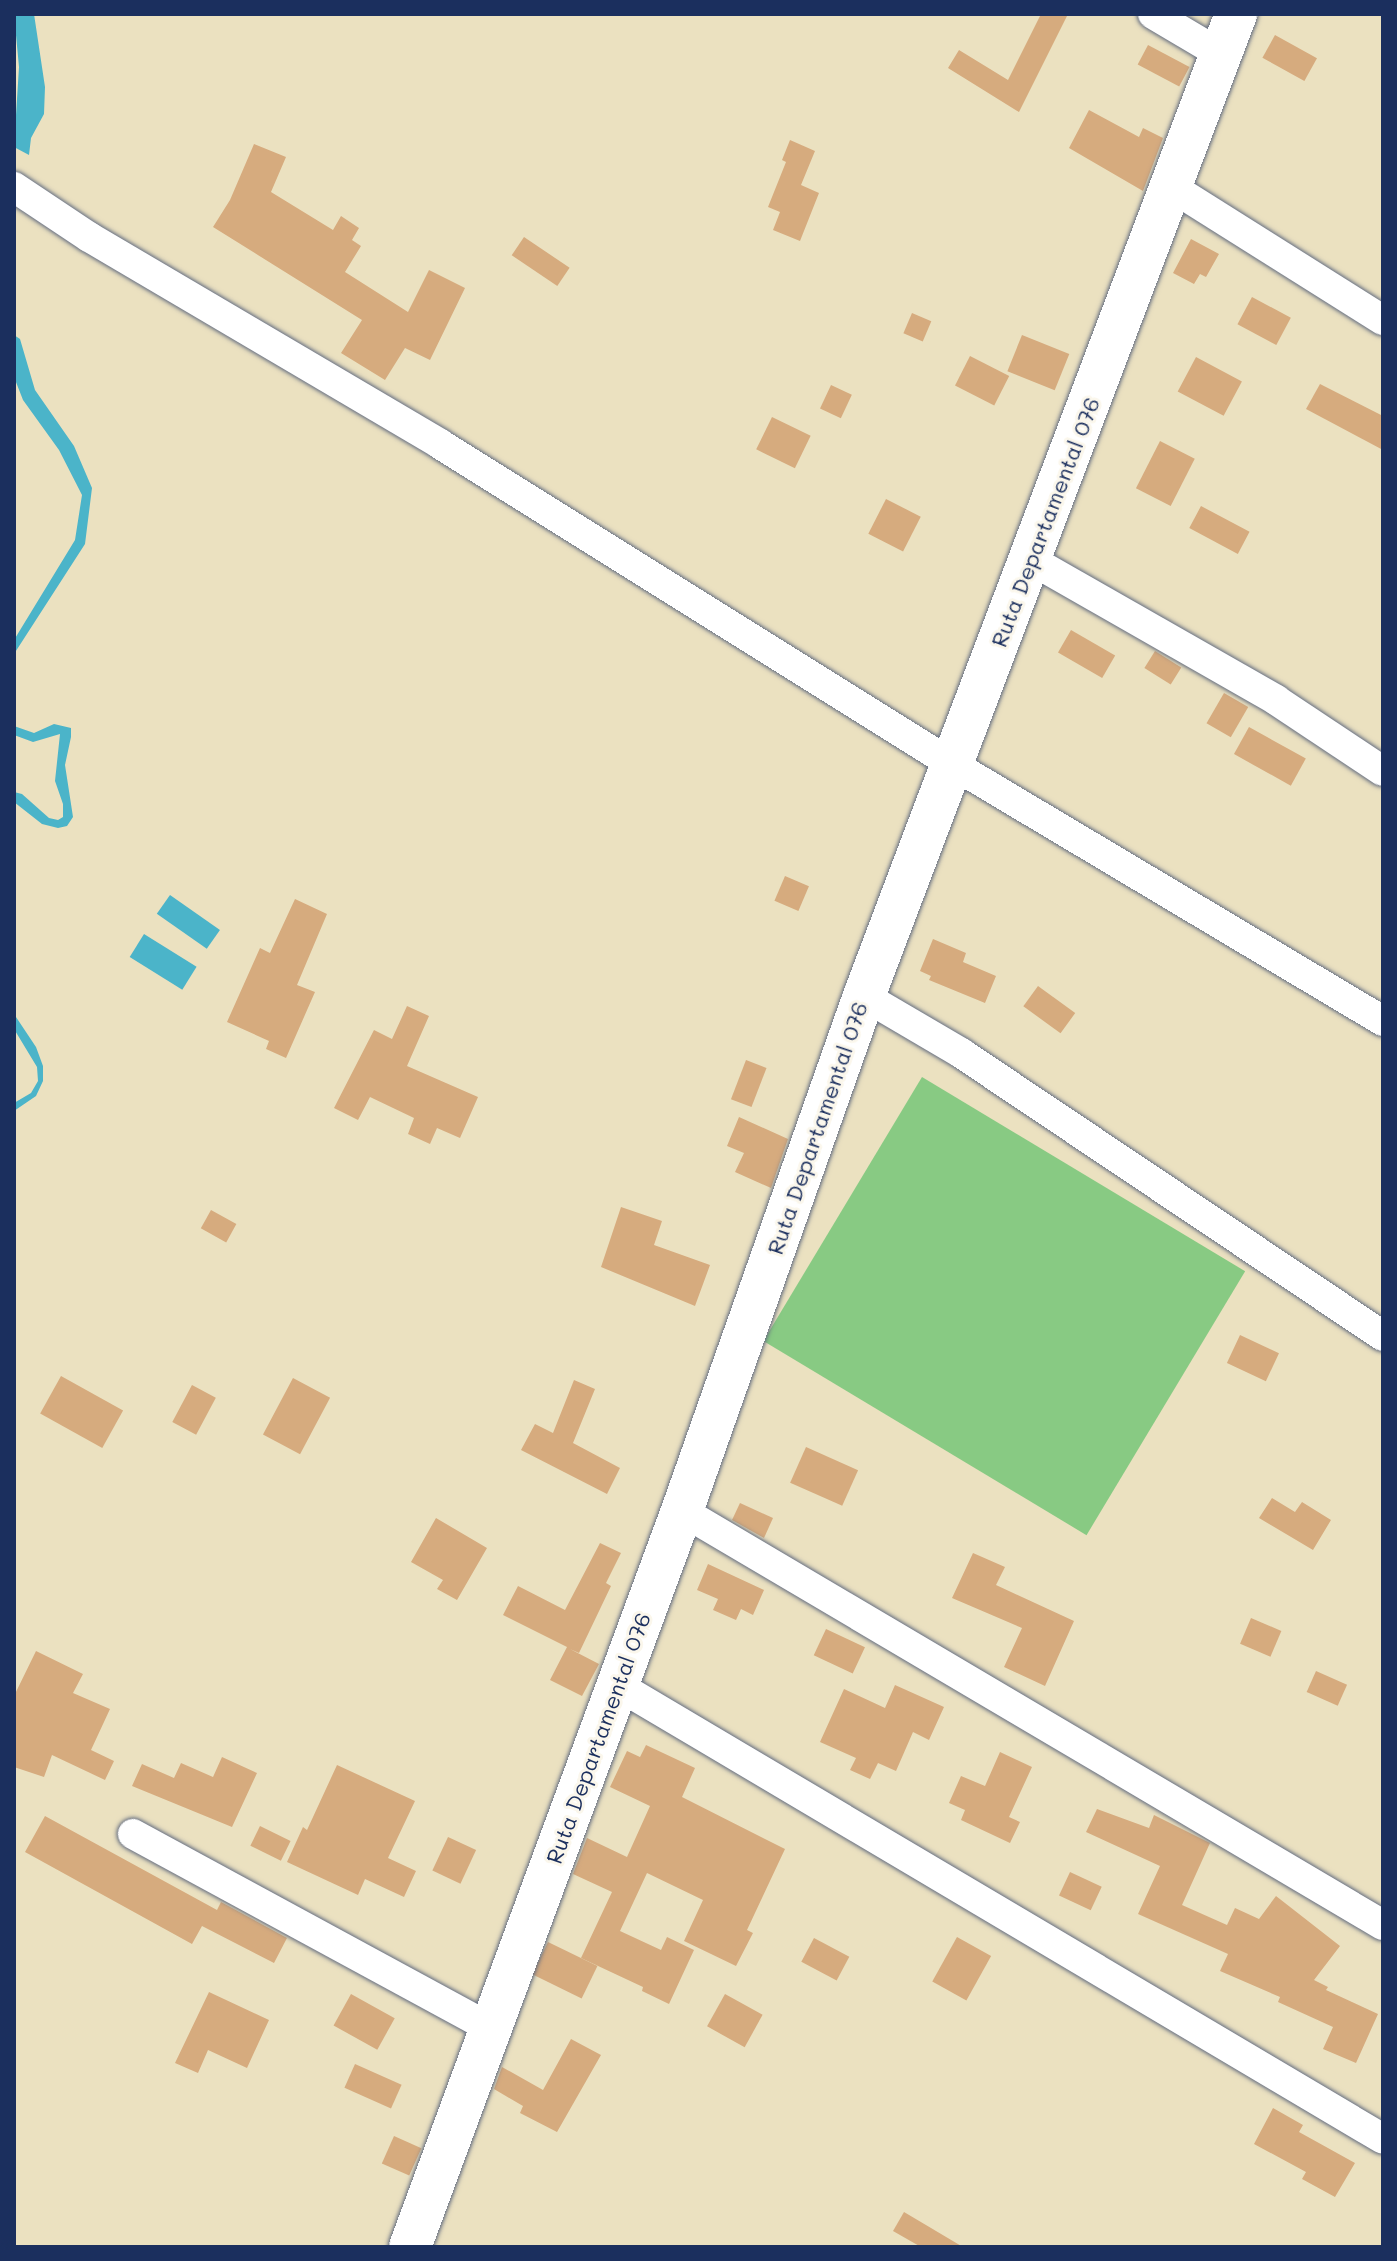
<!DOCTYPE html>
<html>
<head>
<meta charset="utf-8">
<style>
  body { margin:0 }
  #map { position:relative; width:1397px; height:2261px; overflow:hidden; background:#ebe1c0; font-family:Mali,sans-serif }
  div>[style] { position:absolute }
  .green>* { inset:0; background:#88ca83; transform-origin:0 0 }
  .water>* { inset:0; background:#4bb4c9; transform-origin:0 0 }
  .building>* { inset:0; background:#d6ab7e; transform-origin:0 0 }
  .roads { filter:drop-shadow(0 0 2px #646d80) drop-shadow(0 0 2px #646d80) }
  .minor>* { height:30px; margin:-15px; padding:0 15px; transform-origin:15px; border-radius:15px; background:#fff }
  .secondary>* { height:42px; margin:-21px; padding:0 21px; transform-origin:21px; border-radius:21px; background:#fff }
  span { translate:-50% -50%; white-space:nowrap; text-align:center; line-height:1.15; -webkit-text-stroke:6px #fbf7ec; paint-order:stroke }
  .street-label { font-size:22px; color:#1b2f5e }
  .frame { position:absolute; inset:0; border:16px solid #1b2f5e; pointer-events:none }
</style>
</head>
<body>
<div id="map">
  <div class="green">
    <div style="left:922px;top:1077px;width:377px;height:308px;rotate:31deg"></div>
  </div>
  <div class="water">
    <div style="clip-path:polygon(14px 14px,34px 14px,45px 87px,44px 114px,31px 138px,29px 155px,14px 147px,19px 67px)"></div>
    <div style="clip-path:polygon(14px 335px,20px 339px,35px 390px,74px 446px,92px 488px,85px 544px,14px 654px,14px 640px,75px 540px,82px 495px,59px 450px,23px 400px,14px 377px)"></div>
    <div style="clip-path:polygon(54px 724px,71px 728px,71px 737px,65px 765px,73px 817px,67px 826px,58px 828px,42px 824px,14px 802px,14px 792px,22px 794px,49px 818px,58px 820px,63px 817px,63px 804px,55px 781px,60px 734px,33px 742px,14px 735px,14px 726px,34px 733px)"></div>
    <div style="left:170px;top:895px;width:61px;height:23px;rotate:35deg"></div>
    <div style="left:144px;top:934px;width:62px;height:27px;rotate:32deg"></div>
    <div style="clip-path:polygon(14px 1014px,36px 1047px,43px 1066px,43px 1081px,36px 1096px,14px 1111px,14px 1103px,31px 1093px,38px 1081px,37px 1067px,14px 1029px)"></div>
  </div>
  <div class="building">
    <div style="clip-path:polygon(1041px 14px,1068px 14px,1019px 112px,948px 68px,959px 50px,1008px 80px)"></div>
    <div style="left:1275px;top:35px;width:48px;height:26px;rotate:29deg"></div>
    <div style="left:1148px;top:45px;width:47px;height:22px;rotate:28deg"></div>
    <div style="clip-path:polygon(1089px 110px,1139px 137px,1143px 128px,1163px 138px,1143px 191px,1069px 148px)"></div>
    <div style="clip-path:polygon(790px 140px,815px 151px,801px 185px,819px 193px,800px 241px,773px 230px,780px 212px,768px 207px,786px 162px,782px 160px)"></div>
    <div style="clip-path:polygon(254px 144px,286px 157px,271px 192px,333px 230px,341px 216px,359px 228px,352px 240px,361px 246px,345px 272px,408px 312px,429px 270px,465px 288px,430px 360px,405px 348px,385px 380px,341px 353px,362px 320px,213px 227px,230px 200px)"></div>
    <div style="left:524px;top:237px;width:55px;height:22px;rotate:34deg"></div>
    <div style="clip-path:polygon(1191px 239px,1219px 254px,1206px 277px,1200px 274px,1194px 284px,1173px 273px)"></div>
    <div style="left:1252px;top:297px;width:44px;height:31px;rotate:28deg"></div>
    <div style="left:912px;top:313px;width:21px;height:22px;rotate:23deg"></div>
    <div style="left:1022px;top:335px;width:51px;height:39px;rotate:22deg"></div>
    <div style="left:970px;top:356px;width:44px;height:33px;rotate:27deg"></div>
    <div style="left:1196px;top:357px;width:52px;height:39px;rotate:28deg"></div>
    <div style="clip-path:polygon(1320px 384px,1383px 416px,1383px 450px,1306px 409px)"></div>
    <div style="left:831px;top:385px;width:23px;height:26px;rotate:25deg"></div>
    <div style="left:772px;top:417px;width:43px;height:36px;rotate:26deg"></div>
    <div style="left:1160px;top:441px;width:39px;height:53px;rotate:27deg"></div>
    <div style="left:886px;top:499px;width:39px;height:39px;rotate:27deg"></div>
    <div style="left:1201px;top:506px;width:55px;height:25px;rotate:28deg"></div>
    <div style="left:1071px;top:630px;width:51px;height:26px;rotate:30deg"></div>
    <div style="left:1155px;top:651px;width:31px;height:20px;rotate:32deg"></div>
    <div style="left:1224px;top:693px;width:28px;height:35px;rotate:30deg"></div>
    <div style="left:1249px;top:727px;width:65px;height:31px;rotate:29deg"></div>
    <div style="left:785px;top:876px;width:26px;height:27px;rotate:23deg"></div>
    <div style="clip-path:polygon(295px 899px,327px 914px,297px 985px,315px 992px,286px 1058px,266px 1049px,269px 1041px,227px 1022px,260px 948px,270px 953px)"></div>
    <div style="clip-path:polygon(933px 939px,966px 953px,963px 962px,996px 976px,985px 1003px,929px 980px,931px 976px,920px 971px)"></div>
    <div style="left:1038px;top:986px;width:46px;height:25px;rotate:36deg"></div>
    <div style="clip-path:polygon(407px 1006px,429px 1016px,407px 1066px,478px 1097px,460px 1138px,437px 1128px,430px 1144px,408px 1134px,414px 1118px,370px 1097px,358px 1120px,334px 1108px,374px 1030px,392px 1039px)"></div>
    <div style="left:746px;top:1060px;width:22px;height:42px;rotate:21deg"></div>
    <div style="clip-path:polygon(739px 1117px,788px 1139px,771px 1188px,735px 1172px,744px 1153px,727px 1146px)"></div>
    <div style="clip-path:polygon(621px 1207px,662px 1221px,654px 1245px,710px 1265px,695px 1306px,601px 1267px)"></div>
    <div style="left:211px;top:1210px;width:29px;height:21px;rotate:29deg"></div>
    <div style="left:1240px;top:1335px;width:43px;height:31px;rotate:25deg"></div>
    <div style="left:61px;top:1376px;width:71px;height:43px;rotate:29deg"></div>
    <div style="left:293px;top:1378px;width:42px;height:64px;rotate:28deg"></div>
    <div style="clip-path:polygon(574px 1380px,595px 1389px,573px 1443px,620px 1468px,607px 1494px,521px 1450px,535px 1424px,553px 1433px)"></div>
    <div style="left:192px;top:1385px;width:27px;height:42px;rotate:28deg"></div>
    <div style="left:806px;top:1447px;width:57px;height:39px;rotate:24deg"></div>
    <div style="clip-path:polygon(1272px 1498px,1295px 1512px,1302px 1502px,1331px 1520px,1313px 1550px,1259px 1518px)"></div>
    <div style="clip-path:polygon(740px 1503px,773px 1518px,764px 1538px,732px 1520px)"></div>
    <div style="clip-path:polygon(436px 1518px,487px 1548px,457px 1600px,437px 1589px,443px 1580px,411px 1562px)"></div>
    <div style="clip-path:polygon(600px 1543px,621px 1553px,606px 1583px,611px 1586px,579px 1653px,570px 1649px,599px 1664px,582px 1696px,550px 1680px,567px 1647px,503px 1615px,518px 1586px,565px 1610px)"></div>
    <div style="clip-path:polygon(973px 1553px,1005px 1567px,996px 1585px,1074px 1621px,1045px 1686px,1004px 1667px,1022px 1628px,952px 1598px)"></div>
    <div style="clip-path:polygon(708px 1564px,764px 1590px,753px 1615px,741px 1609px,736px 1620px,713px 1610px,718px 1599px,697px 1590px)"></div>
    <div style="left:1251px;top:1618px;width:33px;height:28px;rotate:23deg"></div>
    <div style="left:826px;top:1629px;width:43px;height:29px;rotate:25deg"></div>
    <div style="clip-path:polygon(36px 1651px,83px 1674px,73px 1693px,110px 1709px,91px 1750px,114px 1761px,105px 1780px,52px 1755px,44px 1777px,14px 1767px,14px 1696px)"></div>
    <div style="left:1316px;top:1671px;width:34px;height:23px;rotate:24deg"></div>
    <div style="clip-path:polygon(895px 1685px,944px 1707px,929px 1740px,913px 1732px,896px 1771px,878px 1763px,870px 1779px,850px 1770px,856px 1758px,820px 1742px,844px 1689px,885px 1708px)"></div>
    <div style="clip-path:polygon(646px 1745px,695px 1768px,682px 1797px,785px 1849px,747px 1930px,753px 1933px,736px 1966px,684px 1941px,703px 1900px,647px 1873px,620px 1931px,661px 1950px,667px 1937px,694px 1950px,669px 2004px,642px 1991px,643px 1987px,581px 1958px,612px 1892px,573px 1874px,587px 1838px,627px 1857px,650px 1806px,610px 1787px,627px 1751px,640px 1757px)"></div>
    <div style="clip-path:polygon(1000px 1752px,1032px 1767px,1009px 1817px,1020px 1822px,1010px 1843px,961px 1820px,965px 1810px,949px 1803px,961px 1776px,985px 1786px)"></div>
    <div style="clip-path:polygon(222px 1757px,257px 1773px,232px 1827px,132px 1786px,142px 1764px,174px 1778px,181px 1763px,213px 1777px)"></div>
    <div style="clip-path:polygon(337px 1765px,415px 1801px,388px 1858px,416px 1871px,404px 1897px,365px 1879px,358px 1895px,287px 1862px,303px 1827px,307px 1830px)"></div>
    <div style="clip-path:polygon(1097px 1809px,1149px 1828px,1154px 1815px,1210px 1843px,1182px 1905px,1227px 1925px,1235px 1908px,1259px 1919px,1276px 1896px,1340px 1946px,1314px 1980px,1328px 1987px,1326px 1990px,1378px 2014px,1356px 2063px,1323px 2049px,1333px 2027px,1278px 2002px,1280px 1997px,1220px 1971px,1228px 1954px,1138px 1914px,1160px 1866px,1086px 1832px)"></div>
    <div style="clip-path:polygon(45px 1816px,217px 1910px,221px 1902px,287px 1938px,274px 1963px,202px 1926px,192px 1944px,25px 1852px)"></div>
    <div style="left:260px;top:1826px;width:34px;height:22px;rotate:26deg"></div>
    <div style="left:448px;top:1837px;width:31px;height:37px;rotate:25deg"></div>
    <div style="left:1070px;top:1872px;width:35px;height:26px;rotate:25deg"></div>
    <div style="left:957px;top:1937px;width:39px;height:51px;rotate:29deg"></div>
    <div style="left:814px;top:1938px;width:40px;height:27px;rotate:28deg"></div>
    <div style="left:548px;top:1942px;width:55px;height:36px;rotate:26deg"></div>
    <div style="clip-path:polygon(209px 1992px,269px 2020px,247px 2068px,208px 2050px,198px 2073px,175px 2063px)"></div>
    <div style="left:351px;top:1994px;width:50px;height:36px;rotate:29deg"></div>
    <div style="left:725px;top:1994px;width:43px;height:37px;rotate:29deg"></div>
    <div style="clip-path:polygon(571px 2039px,601px 2055px,557px 2132px,520px 2113px,523px 2106px,494px 2089px,502px 2067px,543px 2090px)"></div>
    <div style="left:355px;top:2064px;width:51px;height:26px;rotate:24deg"></div>
    <div style="clip-path:polygon(1273px 2108px,1303px 2125px,1299px 2132px,1355px 2163px,1335px 2197px,1302px 2179px,1306px 2172px,1254px 2144px)"></div>
    <div style="left:394px;top:2136px;width:30px;height:30px;rotate:24deg"></div>
    <div style="clip-path:polygon(904px 2212px,963px 2247px,921px 2247px,893px 2231px)"></div>
  </div>
  <div class="roads">
    <div class="minor">
      <div style="left:1153px;top:14px;width:77px;rotate:30.6deg"></div>
      <div style="left:14px;top:187px;width:90px;rotate:33.7deg"></div>
      <div style="left:89px;top:237px;width:407px;rotate:30.5deg"></div>
      <div style="left:440px;top:444px;width:604px;rotate:32.01deg"></div>
      <div style="left:952px;top:764px;width:502px;rotate:30.81deg"></div>
      <div style="left:1173px;top:188px;width:248px;rotate:32.2deg"></div>
      <div style="left:1031px;top:560px;width:282px;rotate:29.7deg"></div>
      <div style="left:1276px;top:700px;width:128px;rotate:33.6deg"></div>
      <div style="left:864px;top:996px;width:113px;rotate:30.4deg"></div>
      <div style="left:961px;top:1053px;width:508px;rotate:33.85deg"></div>
      <div style="left:682px;top:1511px;width:814px;rotate:30.57deg"></div>
      <div style="left:617px;top:1685px;width:890px;rotate:30.65deg"></div>
      <div style="left:133px;top:1834px;width:406px;rotate:28.5deg"></div>
    </div>
    <div class="secondary">
      <div style="left:410px;top:2247px;width:785px;rotate:-69.72deg"></div>
      <div style="left:682px;top:1511px;width:546px;rotate:-70.54deg"></div>
      <div style="left:864px;top:996px;width:1050px;rotate:-69.25deg"></div>
    </div>
  </div>
  <div class="street-label">
    <span style="left:1045px;top:522px;rotate:-69deg">Ruta Departamental 076</span>
    <span style="left:817px;top:1128px;rotate:-71deg">Ruta Departamental 076</span>
    <span style="left:598px;top:1738px;rotate:-70deg">Ruta Departamental 076</span>
  </div>
  <div class="frame"></div>
</div>
</body>
</html>
